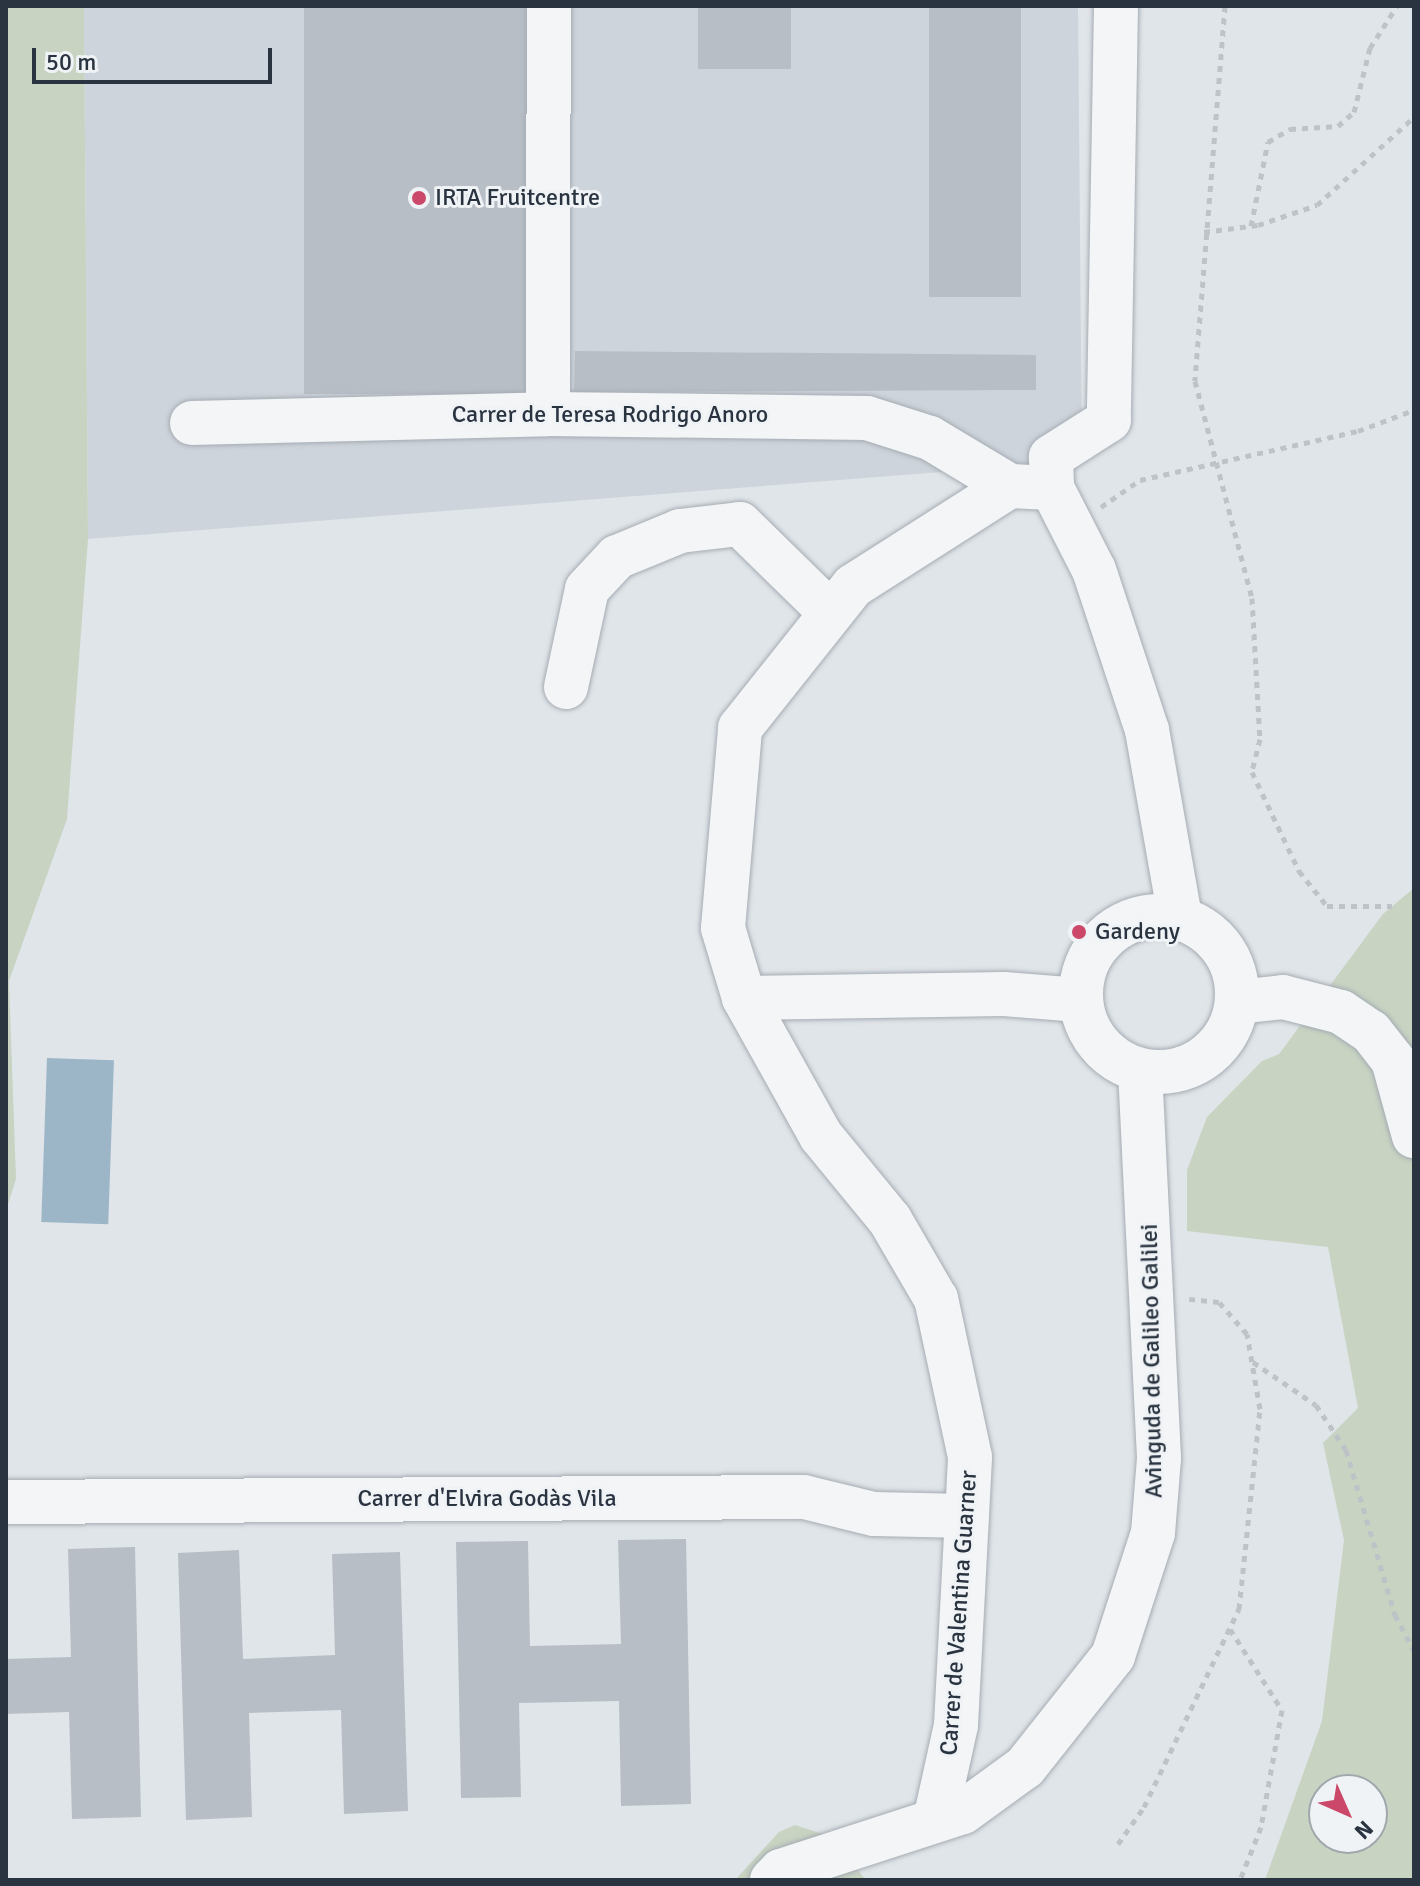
<!DOCTYPE html>
<html>
<head>
<meta charset="utf-8">
<style>
  body { margin:0 }
  #map { position:relative; width:1420px; height:1886px; overflow:hidden; background:#e0e5e9; font-family:Signika,sans-serif }
  div>[style] { position:absolute }
  .built>* { inset:0; background:#ced4db }
  .green>* { inset:0; background:#c8d3c2 }
  .water>* { inset:0; background:#9cb6c8; transform-origin:0 0 }
  .building>* { inset:0; background:#b8bec6; transform-origin:0 0 }
  .path>* { height:5px; margin-top:-2.5px; transform-origin:0; background:repeating-linear-gradient(90deg,#bec3c7 0 6px,transparent 0 12px) }
  .roads { filter:drop-shadow(0 0 2px #a5acb3) drop-shadow(0 0 2px #a5acb3) }
  .minor>* { height:44px; margin:-22px; padding:0 22px; transform-origin:22px; border-radius:22px; background:#f3f5f7 }
  .minor>.ring { margin:-22px; padding:0; box-sizing:content-box; background:none; border:44px solid #f3f5f7; border-radius:50% }
  .dots>* { width:22px; height:22px; translate:-50% -50%; box-sizing:border-box; border:4px solid #f0f3f6; border-radius:50% }
  span { translate:-50% -50%; white-space:nowrap; text-align:center; line-height:1.15; -webkit-text-stroke:6px #f0f3f6; paint-order:stroke }
  .poi-label { font-size:24px; color:#293440 }
  .left { translate:0 -50%; text-align:left }
  .street-label { font-size:24px; color:#293440 }
  .frame { position:absolute; inset:0; border:8px solid #293440; pointer-events:none }
  .north { position:absolute; left:1308px; top:1774px; width:80px; height:80px; box-sizing:border-box; background:#f0f3f6; border:2px solid #a0a7ad; border-radius:50%; rotate:135deg; font-size:22px; font-weight:700; line-height:32px; text-align:center; color:#293440 }
  .north::after { content:''; display:block; margin:auto; width:28px; height:36px; background:#cb486a; clip-path:polygon(50% 0,100% 100%,50% 72%,0 100%) }
  .scale { position:absolute; left:32px; top:48px; width:240px; height:36px; box-sizing:border-box; border:4px solid #293440; border-top:0; padding-left:10px; font-size:24px; line-height:28px; white-space:nowrap; color:#293440; -webkit-text-stroke:6px #f0f3f6; paint-order:stroke }
</style>
</head>
<body>
<div id="map">
  <div class="built">
    <div style="clip-path:polygon(84px 6px,1078px 6px,1082px 461px,88px 539px)"></div>
  </div>
  <div class="green">
    <div style="clip-path:polygon(6px 6px,84px 6px,88px 539px,67px 819px,9px 981px,16px 1179px,6px 1211px)"></div>
    <div style="clip-path:polygon(evenodd,1414px 888px,1414px 1880px,1265px 1880px,1322px 1721px,1344px 1540px,1323px 1443px,1358px 1408px,1328px 1247px,1187px 1231px,1187px 1170px,1207px 1117px,1262px 1061px,1279px 1054px,1383px 914px,1414px 888px,1324px 1790px,1372px 1790px,1372px 1838px,1324px 1838px,1324px 1790px)"></div>
    <div style="clip-path:polygon(795px 1825px,829px 1836px,866px 1880px,735px 1880px,779px 1832px)"></div>
  </div>
  <div class="water">
    <div style="left:47px;top:1058px;width:67px;height:164px;rotate:2deg"></div>
  </div>
  <div class="building">
    <div style="left:304px;top:6px;width:225px;height:388px"></div>
    <div style="left:698px;top:6px;width:93px;height:63px"></div>
    <div style="left:929px;top:6px;width:92px;height:291px"></div>
    <div style="clip-path:polygon(575px 351px,1036px 355px,1036px 390px,574px 392px)"></div>
    <div style="clip-path:polygon(686px 1539px,691px 1804px,621px 1806px,619px 1701px,519px 1703px,521px 1797px,461px 1798px,456px 1542px,528px 1541px,530px 1646px,621px 1644px,618px 1540px)"></div>
    <div style="clip-path:polygon(135px 1547px,141px 1817px,72px 1819px,69px 1712px,6px 1714px,6px 1659px,71px 1657px,68px 1549px)"></div>
    <div style="clip-path:polygon(239px 1550px,243px 1659px,335px 1655px,332px 1554px,400px 1552px,408px 1811px,344px 1814px,341px 1710px,249px 1713px,252px 1817px,186px 1820px,178px 1553px)"></div>
  </div>
  <div class="path">
    <div style="left:1225px;top:6px;width:376px;rotate:94.6deg"></div>
    <div style="left:1195px;top:381px;width:224px;rotate:75.3deg"></div>
    <div style="left:1252px;top:598px;width:141px;rotate:86.8deg"></div>
    <div style="left:1260px;top:739px;width:34px;rotate:104deg"></div>
    <div style="left:1252px;top:772px;width:110px;rotate:64.6deg"></div>
    <div style="left:1299px;top:871px;width:45px;rotate:51.3deg"></div>
    <div style="left:1327px;top:906px;width:65px"></div>
    <div style="left:1251px;top:226px;width:86px;rotate:-78.6deg"></div>
    <div style="left:1268px;top:142px;width:26px;rotate:-31deg"></div>
    <div style="left:1290px;top:129px;width:48px;rotate:-3.6deg"></div>
    <div style="left:1338px;top:126px;width:21px;rotate:-41deg"></div>
    <div style="left:1354px;top:112px;width:66px;rotate:-76deg"></div>
    <div style="left:1370px;top:48px;width:50px;rotate:-57.3deg"></div>
    <div style="left:1204px;top:232px;width:54px;rotate:-7.4deg"></div>
    <div style="left:1258px;top:225px;width:62px;rotate:-18.7deg"></div>
    <div style="left:1317px;top:205px;width:131px;rotate:-42.2deg"></div>
    <div style="left:1101px;top:507px;width:47px;rotate:-34.7deg"></div>
    <div style="left:1140px;top:480px;width:223px;rotate:-12.7deg"></div>
    <div style="left:1358px;top:431px;width:60px;rotate:-20.6deg"></div>
    <div style="left:1253px;top:1362px;width:76px;rotate:34.3deg"></div>
    <div style="left:1316px;top:1405px;width:54px;rotate:56.3deg"></div>
    <div style="left:1346px;top:1450px;width:172px;rotate:73.5deg"></div>
    <div style="left:1395px;top:1615px;width:40px;rotate:62deg"></div>
    <div style="left:1230px;top:1629px;width:96px;rotate:57.3deg"></div>
    <div style="left:1282px;top:1710px;width:119px;rotate:100.2deg"></div>
    <div style="left:1261px;top:1827px;width:57px;rotate:111.6deg"></div>
    <div style="left:1118px;top:1844px;width:45px;rotate:-54.9deg"></div>
    <div style="left:1144px;top:1807px;width:220px;rotate:-64.4deg"></div>
    <div style="left:1239px;top:1609px;width:201px;rotate:-84deg"></div>
    <div style="left:1260px;top:1409px;width:76px;rotate:-99.8deg"></div>
    <div style="left:1247px;top:1334px;width:43px;rotate:-131.2deg"></div>
    <div style="left:1219px;top:1302px;width:30px;rotate:-174deg"></div>
  </div>
  <div class="roads">
    <div class="minor">
      <div style="left:1116px;top:6px;width:414px;rotate:91deg"></div>
      <div style="left:1109px;top:420px;width:69px;rotate:147.5deg"></div>
      <div style="left:1051px;top:457px;width:31px;rotate:88deg"></div>
      <div style="left:1052px;top:488px;width:92px;rotate:62.9deg"></div>
      <div style="left:1094px;top:570px;width:169px;rotate:71.7deg"></div>
      <div style="left:1147px;top:730px;width:191px;rotate:80deg"></div>
      <div style="left:548px;top:414px;width:408px;rotate:-89.9deg"></div>
      <div style="left:192px;top:423px;width:356px;rotate:-1.4deg"></div>
      <div style="left:548px;top:414px;width:319px;rotate:0.7deg"></div>
      <div style="left:867px;top:418px;width:66px;rotate:17.6deg"></div>
      <div style="left:930px;top:438px;width:93px;rotate:31deg"></div>
      <div style="left:566px;top:687px;width:100px;rotate:-77.9deg"></div>
      <div style="left:587px;top:589px;width:44px;rotate:-46.8deg"></div>
      <div style="left:617px;top:557px;width:68px;rotate:-22.4deg"></div>
      <div style="left:680px;top:531px;width:60px;rotate:-6.7deg"></div>
      <div style="left:740px;top:524px;width:127px;rotate:44.4deg"></div>
      <div class="ring" style="left:1081px;top:916px;width:112px;height:112px"></div>
      <div style="left:744px;top:998px;width:260px;rotate:-0.9deg"></div>
      <div style="left:1004px;top:994px;width:76px;rotate:4.5deg"></div>
      <div style="left:1237px;top:1002px;width:46px;rotate:-6.2deg"></div>
      <div style="left:1283px;top:997px;width:60px;rotate:14.5deg"></div>
      <div style="left:1341px;top:1012px;width:36px;rotate:34deg"></div>
      <div style="left:1371px;top:1032px;width:36px;rotate:52deg"></div>
      <div style="left:1393px;top:1060px;width:79px;rotate:74.6deg"></div>
      <div style="left:6px;top:1502px;width:798px;rotate:-0.36deg"></div>
      <div style="left:804px;top:1497px;width:72px;rotate:13.7deg"></div>
      <div style="left:874px;top:1514px;width:93px;rotate:1.2deg"></div>
      <div style="left:935px;top:1820px;width:97px;rotate:-77.5deg"></div>
      <div style="left:956px;top:1725px;width:268px;rotate:-87deg"></div>
      <div style="left:970px;top:1457px;width:162px;rotate:-102.1deg"></div>
      <div style="left:936px;top:1299px;width:91px;rotate:-120.2deg"></div>
      <div style="left:890px;top:1220px;width:109px;rotate:-129.4deg"></div>
      <div style="left:821px;top:1136px;width:158px;rotate:-119.2deg"></div>
      <div style="left:744px;top:998px;width:73px;rotate:-106.7deg"></div>
      <div style="left:723px;top:928px;width:201px;rotate:-85.1deg"></div>
      <div style="left:740px;top:728px;width:181px;rotate:-51.5deg"></div>
      <div style="left:853px;top:586px;width:186px;rotate:-32.5deg"></div>
      <div style="left:1010px;top:486px;width:42px;rotate:2.7deg"></div>
      <div style="left:772px;top:1880px;width:13px;rotate:-45deg"></div>
      <div style="left:781px;top:1871px;width:191px;rotate:-18deg"></div>
      <div style="left:963px;top:1812px;width:77px;rotate:-36deg"></div>
      <div style="left:1025px;top:1767px;width:142px;rotate:-51.6deg"></div>
      <div style="left:1113px;top:1656px;width:129px;rotate:-72deg"></div>
      <div style="left:1153px;top:1533px;width:75px;rotate:-85.4deg"></div>
      <div style="left:1159px;top:1458px;width:388px;rotate:-92.8deg"></div>
    </div>
  </div>
  <div class="dots">
    <div style="left:419px;top:198px;background:#cb486a"></div>
    <div style="left:1079px;top:932px;background:#cb486a"></div>
  </div>
  <div class="poi-label">
    <span class="left" style="left:435px;top:198px">IRTA Fruitcentre</span>
    <span class="left" style="left:1095px;top:932px">Gardeny</span>
  </div>
  <div class="street-label">
    <span style="left:610px;top:415px">Carrer de Teresa Rodrigo Anoro</span>
    <span style="left:1152px;top:1361px;rotate:-91deg">Avinguda de Galileo Galilei</span>
    <span style="left:487px;top:1499px">Carrer d'Elvira Godàs Vila</span>
    <span style="left:959px;top:1613px;rotate:-86deg">Carrer de Valentina Guarner</span>
  </div>
  <div class="frame"></div>
  <div class="north">N</div>
  <div class="scale">50 m</div>
</div>
</body>
</html>
